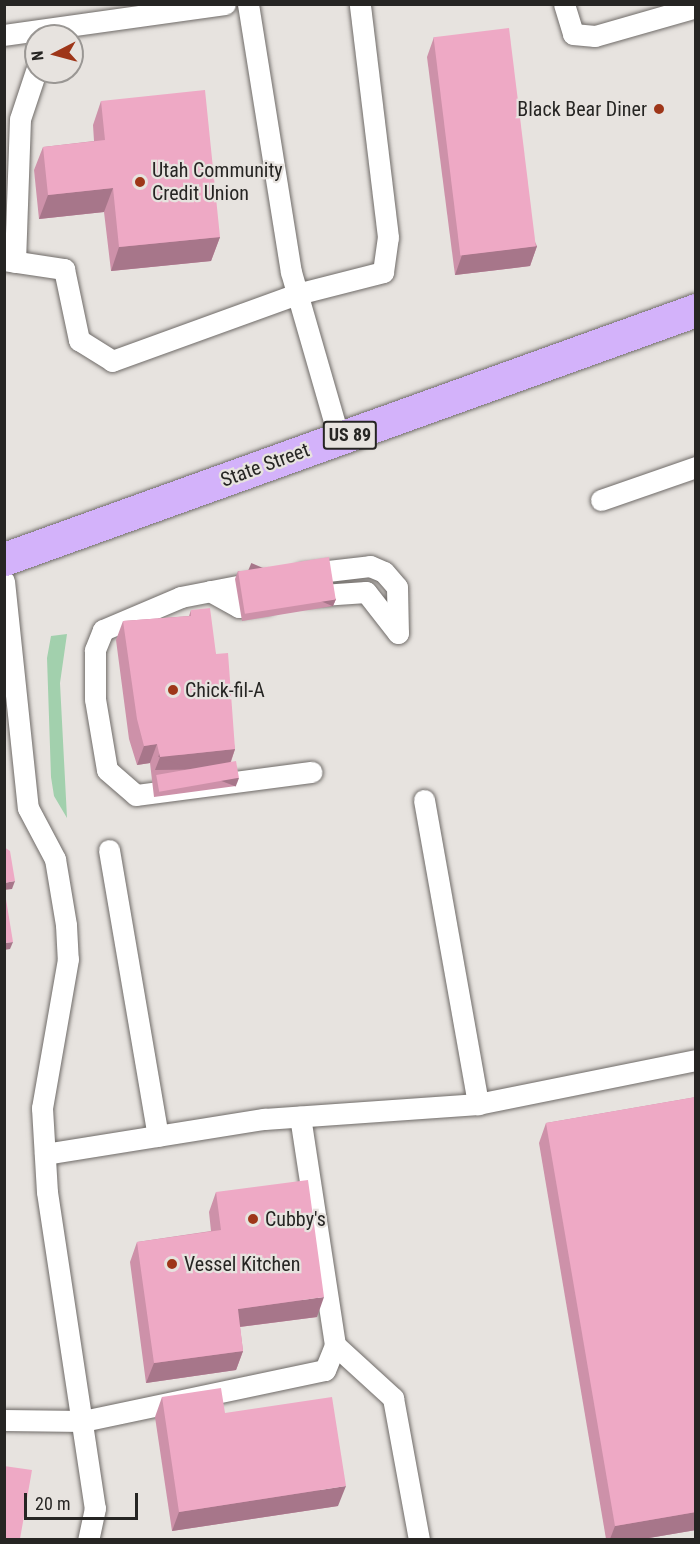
<!DOCTYPE html>
<html>
<head>
<meta charset="utf-8">
<style>
  body { margin:0 }
  #map { position:relative; width:700px; height:1544px; overflow:hidden; background:#e7e3df; font-family:"Roboto Condensed",sans-serif }
  div>[style] { position:absolute }
  .green>* { inset:0; background:#a2d0ad }
  .roads { filter:drop-shadow(0 0 2px #6f6b68) drop-shadow(0 0 2px #6f6b68) }
  .service>* { height:21px; margin:-10.5px; padding:0 10.5px; transform-origin:10.5px; border-radius:10.5px; background:#fff }
  .primary>* { height:33px; margin:-16.5px; padding:0 16.5px; transform-origin:16.5px; border-radius:16.5px; background:#d3b2fa }
  .wall>* { inset:0; background:#cd91a9 }
  .shaded-wall>* { inset:0; background:#a7768a; transform-origin:0 0 }
  .building>* { inset:0; background:#eea9c5; transform-origin:0 0 }
  .dots>* { width:16px; height:16px; translate:-50% -50%; box-sizing:border-box; border:3px solid #e7e3df; border-radius:50% }
  span { translate:-50% -50%; white-space:nowrap; text-align:center; line-height:1.15; -webkit-text-stroke:4.5px #e7e3df; paint-order:stroke }
  .shield-label span { padding:2px 4px; background:#e7e3df; border:2px solid; border-radius:4px; -webkit-text-stroke-width:0 }
  .shield-label { font-size:18px; color:#262523; font-weight:700 }
  .poi-label { font-size:20px; color:#262523 }
  .right { translate:-100% -50%; text-align:right }
  .left { translate:0 -50%; text-align:left }
  .street-label { font-size:20px; color:#262523 }
  .frame { position:absolute; inset:0; border:6px solid #262523; pointer-events:none }
  .north { position:absolute; left:24px; top:24px; width:60px; height:60px; box-sizing:border-box; background:#e7e3df; border:2px solid #9a9794; border-radius:50%; rotate:264deg; font-size:16px; font-weight:700; line-height:24px; text-align:center; color:#262523 }
  .north::after { content:''; display:block; margin:auto; width:21px; height:27px; background:#9e3619; clip-path:polygon(50% 0,100% 100%,50% 72%,0 100%) }
  .scale { position:absolute; left:24px; top:1493px; width:114px; height:27px; box-sizing:border-box; border:3px solid #262523; border-top:0; padding-left:8px; font-size:18px; line-height:21px; white-space:nowrap; color:#262523; -webkit-text-stroke:4px #e7e3df; paint-order:stroke }
</style>
</head>
<body>
<div id="map">
  <div class="green">
    <div style="clip-path:polygon(67px 634px,60px 683px,67px 818px,54px 796px,51px 777px,47px 658px,51px 636px)"></div>
  </div>
  <div class="roads">
    <div class="service">
      <div style="left:248px;top:4px;width:271px;rotate:80.9deg"></div>
      <div style="left:291px;top:272px;width:173px;rotate:73.9deg"></div>
      <div style="left:564px;top:4px;width:31px;rotate:73deg"></div>
      <div style="left:573px;top:34px;width:22px;rotate:5deg"></div>
      <div style="left:595px;top:36px;width:105px;rotate:-16deg"></div>
      <div style="left:4px;top:35px;width:223px;rotate:-8deg"></div>
      <div style="left:4px;top:260px;width:61px;rotate:8.5deg"></div>
      <div style="left:64px;top:269px;width:73px;rotate:78.1deg"></div>
      <div style="left:79px;top:340px;width:39px;rotate:32deg"></div>
      <div style="left:112px;top:361px;width:197px;rotate:-19.9deg"></div>
      <div style="left:297px;top:294px;width:89px;rotate:-14.3deg"></div>
      <div style="left:383px;top:272px;width:35px;rotate:-82deg"></div>
      <div style="left:388px;top:237px;width:235px;rotate:-96.9deg"></div>
      <div style="left:15px;top:262px;width:143px;rotate:-88deg"></div>
      <div style="left:20px;top:119px;width:51px;rotate:-71.6deg"></div>
      <div style="left:601px;top:500px;width:101px;rotate:-19.2deg"></div>
      <div style="left:302px;top:574px;width:68px;rotate:-6.7deg"></div>
      <div style="left:370px;top:566px;width:15px;rotate:23deg"></div>
      <div style="left:384px;top:572px;width:20px;rotate:49deg"></div>
      <div style="left:397px;top:587px;width:46px;rotate:88.8deg"></div>
      <div style="left:4px;top:581px;width:228px;rotate:84deg"></div>
      <div style="left:28px;top:808px;width:58px;rotate:62.1deg"></div>
      <div style="left:55px;top:859px;width:67px;rotate:80.5deg"></div>
      <div style="left:66px;top:925px;width:34px;rotate:87deg"></div>
      <div style="left:68px;top:959px;width:151px;rotate:99.9deg"></div>
      <div style="left:42px;top:1108px;width:84px;rotate:86.6deg"></div>
      <div style="left:47px;top:1192px;width:320px;rotate:81.4deg"></div>
      <div style="left:95px;top:1508px;width:33px;rotate:102deg"></div>
      <div style="left:263px;top:581px;width:84px;rotate:169deg"></div>
      <div style="left:181px;top:597px;width:85px;rotate:157.1deg"></div>
      <div style="left:103px;top:630px;width:22px;rotate:112deg"></div>
      <div style="left:95px;top:650px;width:49px;rotate:90deg"></div>
      <div style="left:95px;top:699px;width:72px;rotate:80.4deg"></div>
      <div style="left:107px;top:770px;width:38px;rotate:41deg"></div>
      <div style="left:136px;top:795px;width:177px;rotate:-7.5deg"></div>
      <div style="left:210px;top:591px;width:33px;rotate:29deg"></div>
      <div style="left:239px;top:607px;width:28px;rotate:-8deg"></div>
      <div style="left:307px;top:596px;width:59px;rotate:-3.9deg"></div>
      <div style="left:366px;top:592px;width:52px;rotate:52deg"></div>
      <div style="left:424px;top:800px;width:309px;rotate:79.9deg"></div>
      <div style="left:109px;top:850px;width:290px;rotate:80.3deg"></div>
      <div style="left:45px;top:1154px;width:222px;rotate:-9.1deg"></div>
      <div style="left:264px;top:1119px;width:215px;rotate:-4deg"></div>
      <div style="left:478px;top:1104px;width:222px;rotate:-11.4deg"></div>
      <div style="left:335px;top:1345px;width:79px;rotate:42.4deg"></div>
      <div style="left:393px;top:1398px;width:144px;rotate:79.6deg"></div>
      <div style="left:4px;top:1420px;width:79px;rotate:0.7deg"></div>
      <div style="left:83px;top:1421px;width:247px;rotate:-11.9deg"></div>
      <div style="left:325px;top:1370px;width:27px;rotate:-68deg"></div>
      <div style="left:335px;top:1345px;width:231px;rotate:-98.7deg"></div>
    </div>
    <div class="primary">
      <div style="left:4px;top:559px;width:735px;rotate:-19.79deg"></div>
    </div>
  </div>
  <div class="wall">
    <div style="clip-path:polygon(434px 37px,537px 246px,530px 266px,455px 275px,427px 57px)"></div>
    <div style="clip-path:polygon(101px 101px,220px 237px,211px 261px,111px 271px,104px 212px,39px 219px,34px 170px,43px 147px,94px 141px,93px 125px)"></div>
    <div style="clip-path:polygon(238px 571px,336px 599px,333px 606px,242px 621px,235px 579px)"></div>
    <div style="clip-path:polygon(191px 610px,216px 654px,235px 749px,231px 762px,236px 786px,154px 797px,150px 763px,137px 765px,129px 739px,116px 640px,123px 621px,189px 616px)"></div>
    <div style="clip-path:polygon(696px 1097px,696px 1530px,643px 1539px,606px 1539px,539px 1143px,546px 1123px)"></div>
    <div style="clip-path:polygon(216px 1192px,317px 1317px,240px 1327px,243px 1351px,236px 1370px,146px 1383px,130px 1262px,137px 1242px,211px 1231px,209px 1212px)"></div>
    <div style="clip-path:polygon(162px 1397px,225px 1413px,338px 1506px,172px 1531px,155px 1417px)"></div>
  </div>
  <div class="shaded-wall">
    <div style="clip-path:polygon(113px 188px,104px 212px,39px 219px,48px 195px)"></div>
    <div style="clip-path:polygon(220px 237px,211px 261px,111px 271px,119px 247px)"></div>
    <div style="clip-path:polygon(537px 246px,530px 266px,455px 275px,462px 255px)"></div>
    <div style="left:336px;top:599px;width:8px;height:92px;rotate:113deg"></div>
    <div style="clip-path:polygon(157px 744px,150px 763px,137px 765px,144px 746px)"></div>
    <div style="clip-path:polygon(235px 749px,228px 769px,155px 770px,160px 757px)"></div>
    <div style="left:239px;top:778px;width:9px;height:83px;rotate:111deg"></div>
    <div style="clip-path:polygon(15px 881px,12px 889px,4px 890px,4px 883px)"></div>
    <div style="clip-path:polygon(13px 942px,10px 949px,4px 950px,4px 943px)"></div>
    <div style="clip-path:polygon(324px 1297px,317px 1317px,231px 1328px,238px 1309px)"></div>
    <div style="clip-path:polygon(243px 1351px,236px 1370px,146px 1383px,154px 1363px)"></div>
    <div style="clip-path:polygon(346px 1486px,338px 1506px,172px 1531px,179px 1512px)"></div>
    <div style="clip-path:polygon(696px 1512px,696px 1530px,643px 1539px,610px 1539px,615px 1526px)"></div>
  </div>
  <div class="building">
    <div style="left:509px;top:28px;width:220px;height:76px;rotate:83deg"></div>
    <div style="clip-path:polygon(205px 90px,220px 237px,119px 247px,113px 188px,48px 195px,43px 147px,105px 140px,101px 101px)"></div>
    <div style="left:329px;top:557px;width:43px;height:92px;rotate:81deg"></div>
    <div style="clip-path:polygon(210px 608px,216px 654px,228px 653px,235px 749px,160px 757px,157px 744px,144px 746px,137px 719px,123px 621px,191px 616px,191px 610px)"></div>
    <div style="left:236px;top:761px;width:17px;height:81px;rotate:80deg"></div>
    <div style="clip-path:polygon(4px 847px,10px 851px,15px 881px,4px 883px)"></div>
    <div style="clip-path:polygon(4px 887px,13px 942px,4px 943px)"></div>
    <div style="clip-path:polygon(696px 1097px,696px 1512px,615px 1526px,546px 1123px)"></div>
    <div style="clip-path:polygon(308px 1180px,324px 1297px,238px 1309px,243px 1351px,154px 1363px,137px 1242px,221px 1230px,216px 1192px)"></div>
    <div style="clip-path:polygon(221px 1388px,225px 1413px,332px 1397px,346px 1486px,179px 1512px,162px 1397px)"></div>
    <div style="clip-path:polygon(4px 1466px,32px 1470px,20px 1539px,4px 1539px)"></div>
  </div>
  <div class="dots">
    <div style="left:659px;top:109px;background:#9e3619"></div>
    <div style="left:140px;top:182px;background:#9e3619"></div>
    <div style="left:173px;top:690px;background:#9e3619"></div>
    <div style="left:253px;top:1219px;background:#9e3619"></div>
    <div style="left:172px;top:1264px;background:#9e3619"></div>
  </div>
  <div class="shield-label">
    <span style="left:350px;top:435px">US 89</span>
  </div>
  <div class="poi-label">
    <span class="right" style="left:647px;top:109px">Black Bear Diner</span>
    <span class="left" style="left:152px;top:182px">Utah Community<br>Credit Union</span>
    <span class="left" style="left:185px;top:690px">Chick-fil-A</span>
    <span class="left" style="left:265px;top:1219px">Cubby's</span>
    <span class="left" style="left:184px;top:1264px">Vessel Kitchen</span>
  </div>
  <div class="street-label">
    <span style="left:265px;top:465px;rotate:-20deg">State Street</span>
  </div>
  <div class="frame"></div>
  <div class="north">N</div>
  <div class="scale">20 m</div>
</div>
</body>
</html>
